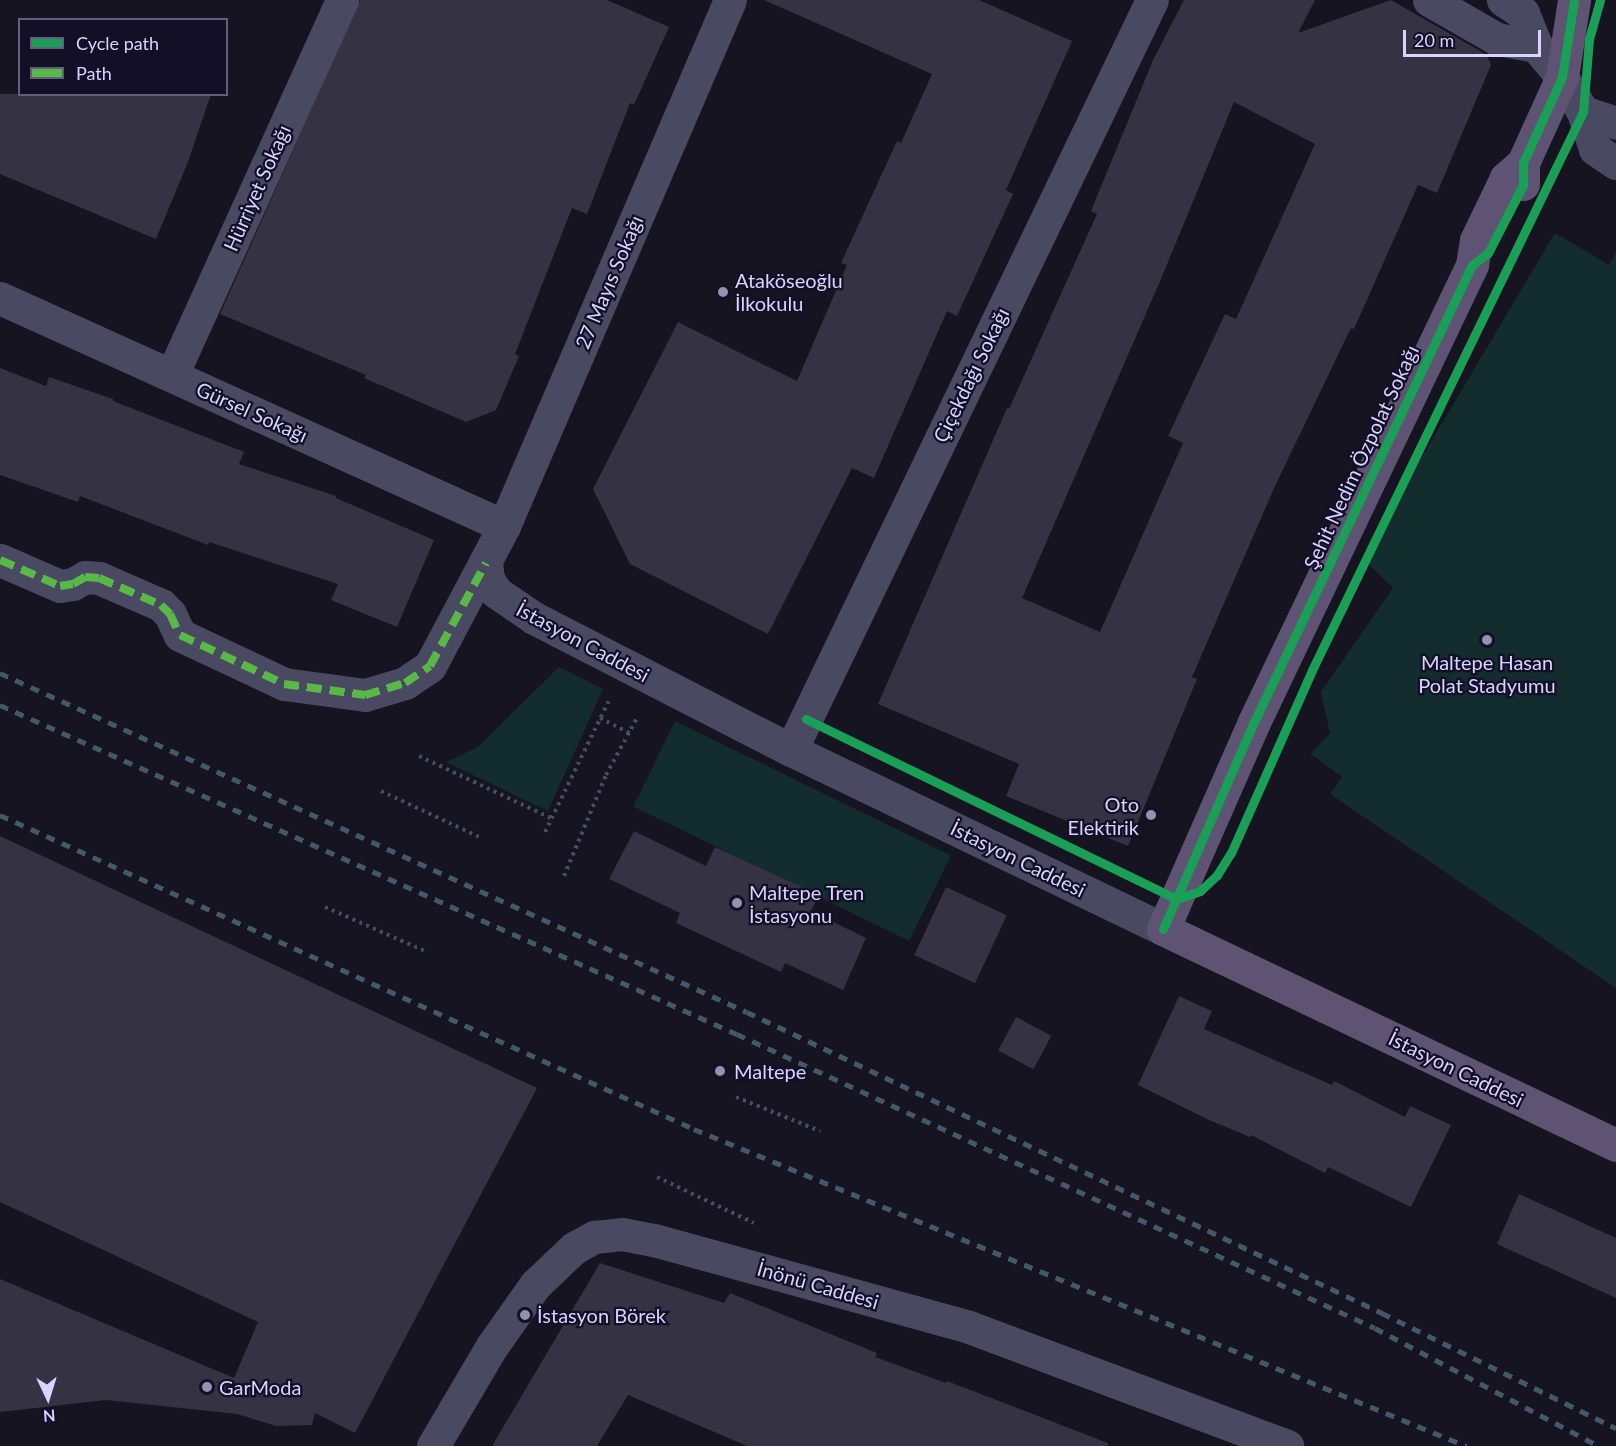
<!DOCTYPE html>
<html>
<head>
<meta charset="utf-8">
<style>
  body { margin:0 }
  #map { position:relative; width:1616px; height:1446px; overflow:hidden; background:#161421; font-family:Lato,sans-serif }
  div>[style] { position:absolute }
  .green>* { inset:0; background:#132c2d; transform-origin:0 0 }
  .building>* { inset:0; background:#343243; transform-origin:0 0 }
  .path>* { height:4px; margin-top:-2px; transform-origin:0; background:repeating-linear-gradient(90deg,#44505f 0 3px,transparent 0 7.5px) }
  .minor>* { height:33px; margin:-16.5px; padding:0 16.5px; transform-origin:16.5px; border-radius:16.5px; background:#4a4962 }
  .tertiary>* { height:33px; margin:-16.5px; padding:0 16.5px; transform-origin:16.5px; border-radius:16.5px; background:#4a4962 }
  .primary>* { height:33px; margin:-16.5px; padding:0 16.5px; transform-origin:16.5px; border-radius:16.5px; background:#5e5373 }
  .rail>* { height:4.5px; margin-top:-2.25px; transform-origin:0; background:repeating-linear-gradient(90deg,#43596b 0 9px,transparent 0 17px) }
  .quiet>* { height:8px; margin-top:-4px; transform-origin:0; background:repeating-linear-gradient(90deg,#58b947 0 15px,transparent 0 23px) }
  .cycleway>* { height:9px; margin:-4.5px; padding:0 4.5px; transform-origin:4.5px; border-radius:4.5px; background:#1a9f57 }
  .dots>* { width:16px; height:16px; translate:-50% -50%; box-sizing:border-box; border:3px solid #130f26; border-radius:50% }
  span { translate:-50% -50%; white-space:nowrap; text-align:center; line-height:1.15; -webkit-text-stroke:4.5px #130f26; paint-order:stroke }
  .street-label { font-size:20px; color:#d9d4ff }
  .poi-label { font-size:20px; color:#d9d4ff }
  .left { translate:0 -50%; text-align:left }
  .right { translate:-100% -50%; text-align:right }
  .legend { position:absolute; left:18px; top:18px; width:210px; height:78px; box-sizing:border-box; background:#130f26; border:2px solid #625e7d; margin:0; padding:8px 10px; list-style:none; font-size:18px; color:#d9d4ff }
  .legend li { display:flex; align-items:center; gap:12px; height:30px }
  .legend b { width:30px; border:2px solid #625e7d }
  .north { position:absolute; left:18px; top:1368px; width:60px; height:60px; -webkit-text-stroke:4px #130f26; paint-order:stroke; rotate:176deg; font-size:16px; font-weight:700; line-height:24px; text-align:center; color:#d9d4ff }
  .north::after { content:''; display:block; margin:auto; width:21px; height:27px; background:#d9d4ff; clip-path:polygon(50% 0,100% 100%,50% 72%,0 100%) }
  .scale { position:absolute; left:1403px; top:30px; width:138px; height:27px; box-sizing:border-box; border:3px solid #d9d4ff; border-top:0; padding-left:8px; font-size:18px; line-height:21px; white-space:nowrap; color:#d9d4ff; -webkit-text-stroke:4px #130f26; paint-order:stroke }
</style>
</head>
<body>
<div id="map">
  <div class="green">
    <div style="clip-path:polygon(1555px 233px,1609px 265px,1616px 252px,1616px 988px,1330px 794px,1342px 777px,1311px 754px,1330px 733px,1321px 692px,1393px 588px,1362px 558px)"></div>
    <div style="clip-path:polygon(559px 667px,603px 689px,548px 811px,446px 762px,478px 747px)"></div>
    <div style="left:675px;top:721px;width:307px;height:95px;rotate:26deg"></div>
  </div>
  <div class="building">
    <div style="clip-path:polygon(360px 0,607px 0,669px 27px,634px 105px,630px 103px,587px 214px,572px 208px,515px 354px,519px 356px,496px 410px,466px 422px,364px 378px,366px 375px,220px 314px)"></div>
    <div style="clip-path:polygon(764px 0,979px 0,1072px 41px,1006px 190px,1013px 194px,957px 316px,947px 311px,874px 478px,852px 468px,768px 634px,630px 564px,593px 489px,678px 322px,797px 381px,847px 265px,841px 263px,897px 141px,901px 143px,932px 74px)"></div>
    <div style="clip-path:polygon(evenodd,1184px 0,1315px 0,1298px 33px,1391px 0,1487px 55px,1491px 65px,1437px 193px,1418px 185px,1354px 329px,1351px 328px,1275px 486px,1192px 677px,1197px 679px,1128px 846px,1006px 796px,1019px 764px,878px 704px,1007px 408px,1009px 409px,1097px 214px,1091px 211px,1153px 60px,1184px 0,1234px 102px,1315px 144px,1236px 319px,1225px 314px,1168px 436px,1183px 443px,1100px 632px,1022px 598px,1161px 279px,1234px 102px)"></div>
    <div style="clip-path:polygon(0 94px,211px 94px,188px 162px,156px 239px,0 174px)"></div>
    <div style="clip-path:polygon(0 368px,46px 386px,49px 377px,113px 399px,113px 401px,244px 452px,239px 464px,336px 496px,336px 498px,434px 540px,397px 627px,331px 600px,338px 584px,209px 542px,208px 545px,80px 496px,78px 502px,0 475px)"></div>
    <div style="clip-path:polygon(634px 831px,706px 866px,715px 847px,819px 895px,811px 911px,866px 938px,843px 990px,785px 963px,781px 972px,676px 923px,680px 913px,609px 879px)"></div>
    <div style="clip-path:polygon(0 836px,537px 1088px,355px 1433px,315px 1413px,312px 1425px,276px 1426px,237px 1414px,106px 1400px,0 1412px,0 1279px,234px 1378px,258px 1322px,0 1202px)"></div>
    <div style="left:946px;top:887px;width:67px;height:75px;rotate:25deg"></div>
    <div style="clip-path:polygon(1179px 996px,1212px 1011px,1204px 1029px,1332px 1085px,1334px 1081px,1405px 1117px,1410px 1106px,1451px 1125px,1411px 1207px,1328px 1167px,1325px 1173px,1251px 1135px,1250px 1137px,1209px 1120px,1138px 1085px)"></div>
    <div style="left:1016px;top:1017px;width:40px;height:38px;rotate:28deg"></div>
    <div style="clip-path:polygon(1519px 1194px,1616px 1238px,1616px 1298px,1497px 1244px)"></div>
    <div style="clip-path:polygon(600px 1263px,724px 1303px,730px 1293px,877px 1353px,875px 1357px,946px 1383px,947px 1381px,1108px 1443px,1108px 1446px,747px 1446px,628px 1395px,597px 1446px,492px 1446px)"></div>
  </div>
  <div class="path">
    <div style="left:600px;top:718px;width:33px;rotate:27deg"></div>
    <div style="left:419px;top:756px;width:146px;rotate:25.2deg"></div>
    <div style="left:381px;top:791px;width:108px;rotate:25.1deg"></div>
    <div style="left:545px;top:832px;width:147px;rotate:-64.1deg"></div>
    <div style="left:564px;top:876px;width:109px;rotate:-67.4deg"></div>
    <div style="left:606px;top:775px;width:67px;rotate:-61.5deg"></div>
    <div style="left:325px;top:907px;width:111px;rotate:23.8deg"></div>
    <div style="left:736px;top:1097px;width:91px;rotate:22deg"></div>
    <div style="left:657px;top:1177px;width:107px;rotate:25.4deg"></div>
  </div>
  <div class="minor">
    <div style="left:0;top:298px;width:553px;rotate:24.34deg"></div>
    <div style="left:172px;top:375px;width:412px;rotate:-65.6deg"></div>
    <div style="left:0;top:560px;width:65px;rotate:23.4deg"></div>
    <div style="left:60px;top:586px;width:13px;rotate:-9deg"></div>
    <div style="left:73px;top:584px;width:14px;rotate:-30deg"></div>
    <div style="left:85px;top:577px;width:14px;rotate:4deg"></div>
    <div style="left:99px;top:578px;width:68px;rotate:23.5deg"></div>
    <div style="left:161px;top:605px;width:13px;rotate:45deg"></div>
    <div style="left:170px;top:614px;width:23px;rotate:65deg"></div>
    <div style="left:180px;top:635px;width:115px;rotate:25.2deg"></div>
    <div style="left:284px;top:684px;width:82px;rotate:7.7deg"></div>
    <div style="left:365px;top:695px;width:42px;rotate:-16.7deg"></div>
    <div style="left:405px;top:683px;width:30px;rotate:-34deg"></div>
    <div style="left:430px;top:666px;width:158px;rotate:-62.1deg"></div>
    <div style="left:504px;top:526px;width:572px;rotate:-66.75deg"></div>
    <div style="left:486px;top:563px;width:16px;rotate:83deg"></div>
    <div style="left:488px;top:579px;width:15px;rotate:58deg"></div>
    <div style="left:496px;top:592px;width:46px;rotate:34.4deg"></div>
    <div style="left:534px;top:618px;width:289px;rotate:27.2deg"></div>
    <div style="left:791px;top:750px;width:413px;rotate:25.7deg"></div>
    <div style="left:791px;top:750px;width:832px;rotate:-64.3deg"></div>
    <div style="left:433px;top:1446px;width:116px;rotate:-59.5deg"></div>
    <div style="left:492px;top:1346px;width:75px;rotate:-54.8deg"></div>
    <div style="left:535px;top:1285px;width:54px;rotate:-43.5deg"></div>
    <div style="left:574px;top:1248px;width:23px;rotate:-29deg"></div>
    <div style="left:594px;top:1237px;width:28px;rotate:-6deg"></div>
    <div style="left:622px;top:1234px;width:33px;rotate:11deg"></div>
    <div style="left:654px;top:1240px;width:327px;rotate:15.4deg"></div>
    <div style="left:969px;top:1327px;width:340px;rotate:20.5deg"></div>
  </div>
  <div class="tertiary">
    <div style="left:1429px;top:0;width:78px;rotate:29.8deg"></div>
    <div style="left:1497px;top:39px;width:40px;rotate:10deg"></div>
    <div style="left:1503px;top:0;width:24px;rotate:33deg"></div>
    <div style="left:1523px;top:13px;width:35px;rotate:68deg"></div>
    <div style="left:1536px;top:46px;width:40px;rotate:50deg"></div>
    <div style="left:1562px;top:77px;width:41px;rotate:59deg"></div>
    <div style="left:1583px;top:112px;width:39px;rotate:72deg"></div>
    <div style="left:1595px;top:149px;width:25px;rotate:34deg"></div>
    <div style="left:1583px;top:112px;width:35px;rotate:18deg"></div>
  </div>
  <div class="primary">
    <div style="left:1523px;top:163px;width:23px;rotate:139deg"></div>
    <div style="left:1506px;top:178px;width:69px;rotate:115.8deg"></div>
    <div style="left:1476px;top:240px;width:25px;rotate:99deg"></div>
    <div style="left:1472px;top:265px;width:506px;rotate:115.5deg"></div>
    <div style="left:1254px;top:722px;width:226px;rotate:113.7deg"></div>
    <div style="left:1163px;top:929px;width:502px;rotate:25.49deg"></div>
    <div style="left:1523px;top:184px;width:21px;rotate:-90deg"></div>
    <div style="left:1523px;top:163px;width:94px;rotate:-65.6deg"></div>
    <div style="left:1562px;top:77px;width:78px;rotate:-81.1deg"></div>
  </div>
  <div class="rail">
    <div style="left:0;top:673px;width:820px;rotate:24.41deg"></div>
    <div style="left:747px;top:1012px;width:703px;rotate:25.36deg"></div>
    <div style="left:1382px;top:1313px;width:261px;rotate:26.2deg"></div>
    <div style="left:0;top:705px;width:807px;rotate:24.06deg"></div>
    <div style="left:737px;top:1034px;width:702px;rotate:24.74deg"></div>
    <div style="left:1375px;top:1328px;width:253px;rotate:27.8deg"></div>
    <div style="left:0;top:815px;width:762px;rotate:24.34deg"></div>
    <div style="left:694px;top:1129px;width:835px;rotate:22.32deg"></div>
  </div>
  <div class="quiet">
    <div style="left:0;top:560px;width:65px;rotate:23.4deg"></div>
    <div style="left:60px;top:586px;width:13px;rotate:-9deg"></div>
    <div style="left:73px;top:584px;width:14px;rotate:-30deg"></div>
    <div style="left:85px;top:577px;width:14px;rotate:4deg"></div>
    <div style="left:99px;top:578px;width:68px;rotate:23.5deg"></div>
    <div style="left:161px;top:605px;width:13px;rotate:45deg"></div>
    <div style="left:170px;top:614px;width:23px;rotate:65deg"></div>
    <div style="left:180px;top:635px;width:115px;rotate:25.2deg"></div>
    <div style="left:284px;top:684px;width:82px;rotate:7.7deg"></div>
    <div style="left:365px;top:695px;width:42px;rotate:-16.7deg"></div>
    <div style="left:405px;top:683px;width:30px;rotate:-34deg"></div>
    <div style="left:430px;top:666px;width:117px;rotate:-61.5deg"></div>
  </div>
  <div class="cycleway">
    <div style="left:806px;top:719px;width:412px;rotate:25.9deg"></div>
    <div style="left:1177px;top:899px;width:24px;rotate:-19deg"></div>
    <div style="left:1200px;top:891px;width:23px;rotate:-43deg"></div>
    <div style="left:1217px;top:875px;width:26px;rotate:-58deg"></div>
    <div style="left:1231px;top:853px;width:200px;rotate:-66.1deg"></div>
    <div style="left:1312px;top:670px;width:620px;rotate:-64.1deg"></div>
    <div style="left:1583px;top:112px;width:73px;rotate:-85.3deg"></div>
    <div style="left:1589px;top:39px;width:41px;rotate:-74.2deg"></div>
    <div style="left:1163px;top:929px;width:226px;rotate:-66.3deg"></div>
    <div style="left:1254px;top:722px;width:506px;rotate:-64.5deg"></div>
    <div style="left:1472px;top:265px;width:20px;rotate:-37deg"></div>
    <div style="left:1488px;top:253px;width:76px;rotate:-62.8deg"></div>
    <div style="left:1523px;top:185px;width:22px;rotate:-90deg"></div>
    <div style="left:1523px;top:163px;width:94px;rotate:-65.6deg"></div>
    <div style="left:1562px;top:77px;width:78px;rotate:-81.1deg"></div>
  </div>
  <div class="dots">
    <div style="left:723px;top:292px;background:#9591b1"></div>
    <div style="left:1487px;top:640px;background:#9591b1"></div>
    <div style="left:1151px;top:815px;background:#9591b1"></div>
    <div style="left:737px;top:903px;background:#9591b1"></div>
    <div style="left:720px;top:1071px;background:#9591b1"></div>
    <div style="left:525px;top:1315px;background:#9591b1"></div>
    <div style="left:207px;top:1387px;background:#9591b1"></div>
  </div>
  <div class="street-label">
    <span style="left:257px;top:188px;rotate:-66deg">Hürriyet Sokağı</span>
    <span style="left:609px;top:282px;rotate:-67deg">27 Mayıs Sokağı</span>
    <span style="left:971px;top:375px;rotate:-64deg">Çiçekdağı Sokağı</span>
    <span style="left:252px;top:412px;rotate:24deg">Gürsel Sokağı</span>
    <span style="left:1361px;top:457px;rotate:-65deg">Şehit Nedim Özpolat Sokağı</span>
    <span style="left:583px;top:642px;rotate:28deg">İstasyon Caddesi</span>
    <span style="left:1018px;top:859px;rotate:26deg">İstasyon Caddesi</span>
    <span style="left:1456px;top:1069px;rotate:26deg">İstasyon Caddesi</span>
    <span style="left:818px;top:1285px;rotate:16deg">İnönü Caddesi</span>
  </div>
  <div class="poi-label">
    <span class="left" style="left:735px;top:292px">Ataköseoğlu<br>İlkokulu</span>
    <span style="left:1487px;top:674px">Maltepe Hasan<br>Polat Stadyumu</span>
    <span class="right" style="left:1139px;top:816px">Oto<br>Elektirik</span>
    <span class="left" style="left:749px;top:904px">Maltepe Tren<br>İstasyonu</span>
    <span class="left" style="left:734px;top:1071px">Maltepe</span>
    <span class="left" style="left:537px;top:1315px">İstasyon Börek</span>
    <span class="left" style="left:219px;top:1387px">GarModa</span>
  </div>
  <ul class="legend">
  <li><b style="height:8px;background:#1a9f57"></b>Cycle path</li>
  <li><b style="height:8px;background:#58b947"></b>Path</li>
  </ul>
  <div class="north">N</div>
  <div class="scale">20 m</div>
</div>
</body>
</html>
